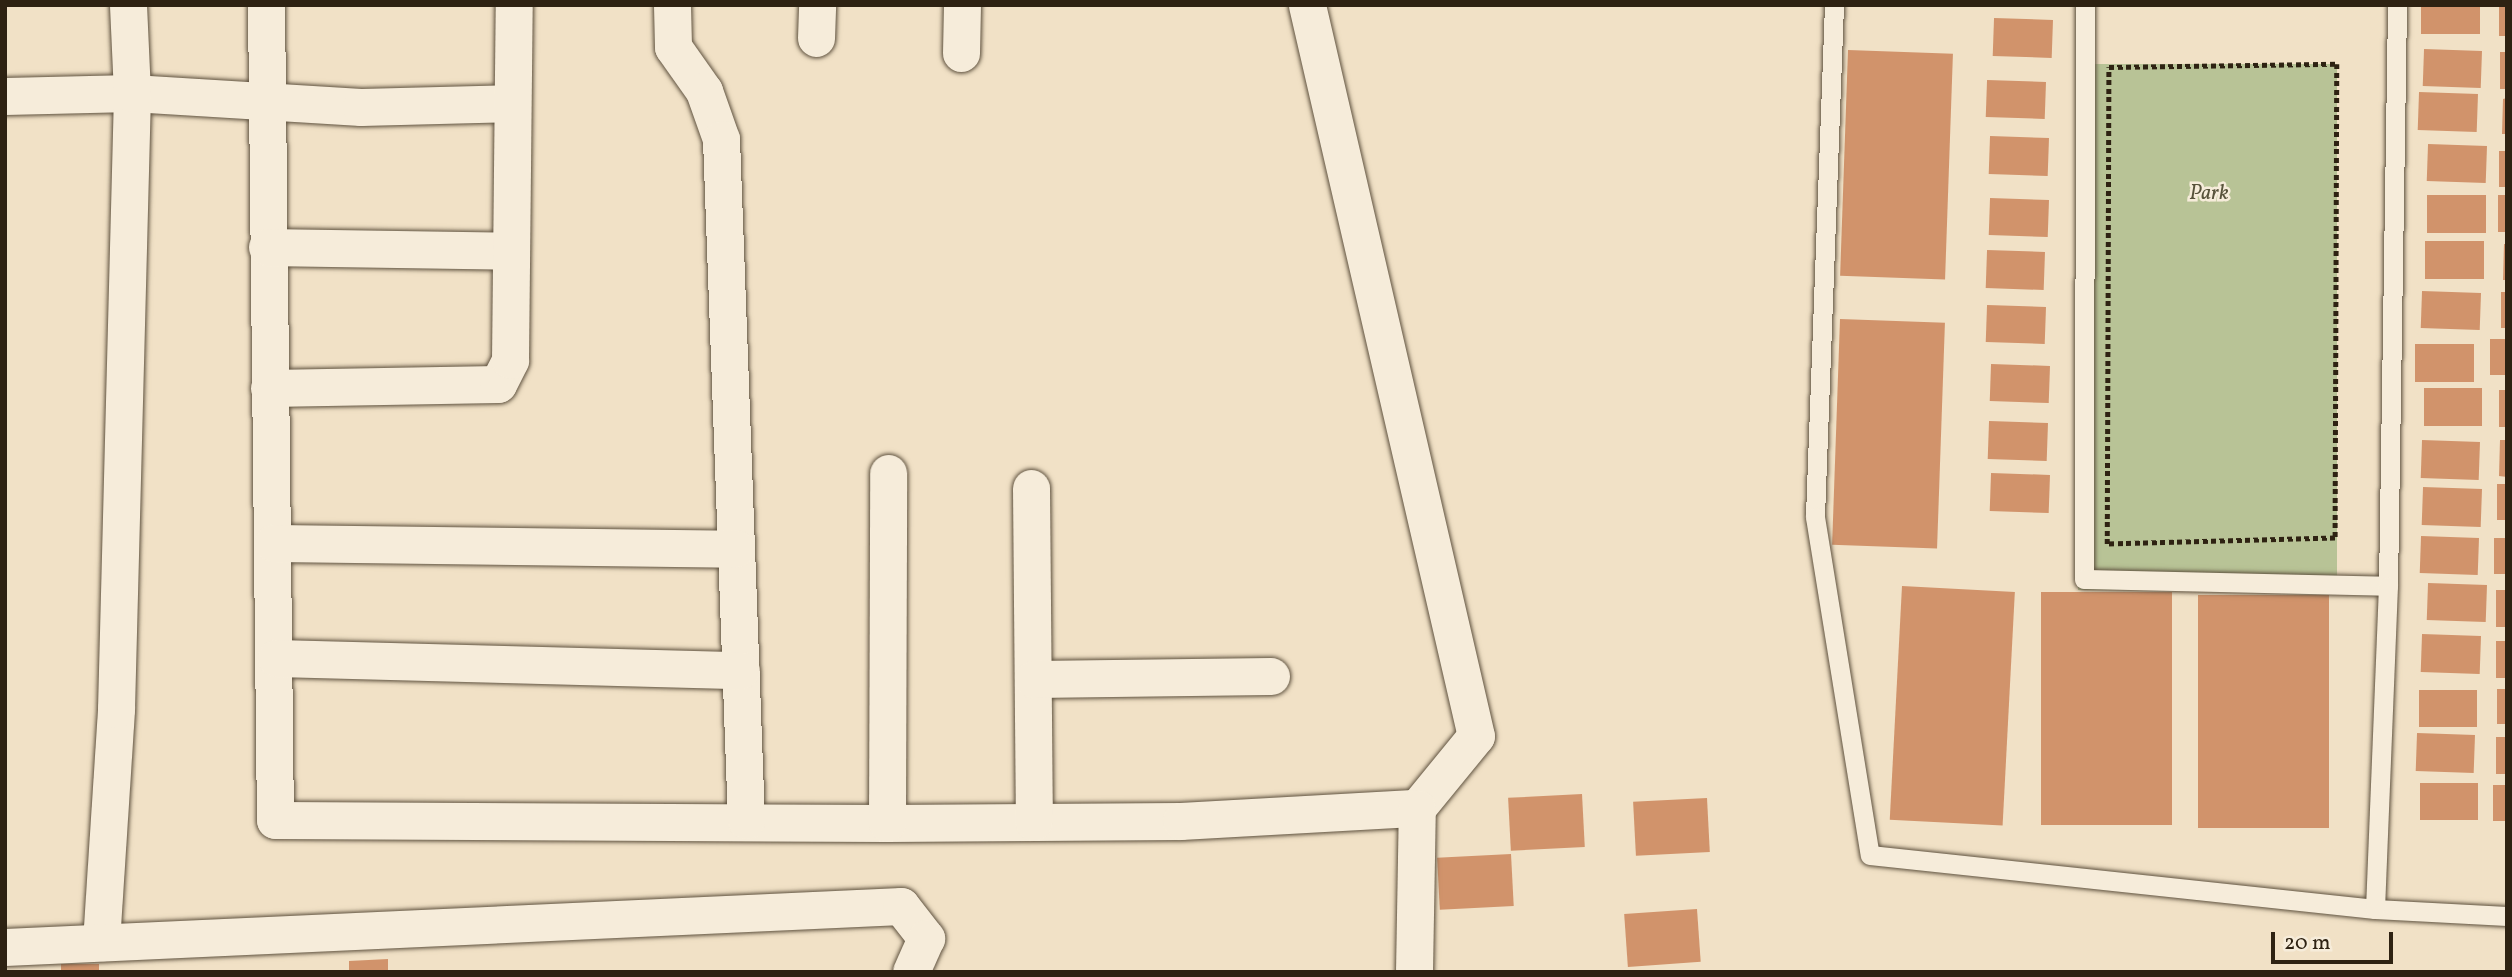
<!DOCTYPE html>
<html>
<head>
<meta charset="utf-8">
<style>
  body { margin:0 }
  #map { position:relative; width:2512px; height:977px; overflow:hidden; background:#f1e1c6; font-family:Vollkorn,serif }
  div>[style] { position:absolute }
  .green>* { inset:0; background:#b8c396; transform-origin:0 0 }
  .building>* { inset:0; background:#d1936b; transform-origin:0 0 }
  .path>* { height:4.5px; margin-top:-2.25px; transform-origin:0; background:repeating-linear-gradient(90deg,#2e2212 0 5px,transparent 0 8.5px) }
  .roads { filter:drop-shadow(0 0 2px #5f523f) drop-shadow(0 0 2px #5f523f) }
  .service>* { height:19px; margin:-9.5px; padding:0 9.5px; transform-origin:9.5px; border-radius:9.5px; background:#f6ecda }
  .minor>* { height:37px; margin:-18.5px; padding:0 18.5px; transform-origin:18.5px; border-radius:18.5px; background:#f6ecda }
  span { translate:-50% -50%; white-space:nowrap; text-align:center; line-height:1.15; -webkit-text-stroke:5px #f6ecda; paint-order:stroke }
  .park-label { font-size:21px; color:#57523a; font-style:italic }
  .frame { position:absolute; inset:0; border:7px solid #2e2212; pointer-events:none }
  .scale { position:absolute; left:2271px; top:932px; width:122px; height:32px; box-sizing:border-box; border:4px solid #2e2212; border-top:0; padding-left:9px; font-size:21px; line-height:24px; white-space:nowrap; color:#2e2212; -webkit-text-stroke:5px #f6ecda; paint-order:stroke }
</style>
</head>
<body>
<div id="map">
  <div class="green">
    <div style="left:2337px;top:64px;width:526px;height:259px;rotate:90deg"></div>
  </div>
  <div class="building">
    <div style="left:2421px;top:5px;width:59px;height:29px"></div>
    <div style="left:2499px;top:5px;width:8px;height:31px"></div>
    <div style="left:2053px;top:20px;width:38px;height:59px;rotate:92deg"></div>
    <div style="left:1848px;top:50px;width:105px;height:226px;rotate:2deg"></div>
    <div style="left:2482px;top:51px;width:37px;height:58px;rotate:92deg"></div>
    <div style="left:2500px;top:52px;width:7px;height:37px"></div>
    <div style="left:2046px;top:82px;width:37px;height:59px;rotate:92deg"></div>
    <div style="left:2478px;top:94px;width:38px;height:59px;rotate:92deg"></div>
    <div style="clip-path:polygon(2507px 98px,2507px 134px,2502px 134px,2503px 99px)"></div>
    <div style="left:2049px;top:138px;width:38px;height:59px;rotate:92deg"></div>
    <div style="left:2487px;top:146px;width:37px;height:59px;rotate:92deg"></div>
    <div style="left:2499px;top:151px;width:8px;height:36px"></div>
    <div style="left:2486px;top:195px;width:38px;height:59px;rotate:90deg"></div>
    <div style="left:2507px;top:195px;width:37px;height:9px;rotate:90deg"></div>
    <div style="left:2049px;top:200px;width:37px;height:59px;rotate:92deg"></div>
    <div style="left:2484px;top:241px;width:38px;height:59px;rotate:90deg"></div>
    <div style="clip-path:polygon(2504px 244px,2507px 244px,2507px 280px,2503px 280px)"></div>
    <div style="left:2045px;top:252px;width:38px;height:58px;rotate:92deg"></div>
    <div style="left:2501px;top:292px;width:6px;height:36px"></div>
    <div style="left:2481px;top:293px;width:37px;height:59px;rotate:92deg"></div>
    <div style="left:2046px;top:307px;width:37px;height:59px;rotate:92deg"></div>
    <div style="left:1840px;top:319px;width:105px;height:226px;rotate:2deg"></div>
    <div style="left:2490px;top:339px;width:17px;height:36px"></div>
    <div style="left:2474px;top:344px;width:38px;height:59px;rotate:90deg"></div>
    <div style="left:2050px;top:366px;width:37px;height:59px;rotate:92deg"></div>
    <div style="left:2482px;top:388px;width:38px;height:58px;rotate:90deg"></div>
    <div style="left:2499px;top:390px;width:8px;height:37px"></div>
    <div style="left:2048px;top:423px;width:38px;height:59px;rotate:92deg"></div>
    <div style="clip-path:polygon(2500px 440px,2507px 440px,2507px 477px,2499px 476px)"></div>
    <div style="left:2480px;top:442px;width:38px;height:58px;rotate:92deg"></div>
    <div style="left:2050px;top:475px;width:38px;height:59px;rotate:92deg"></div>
    <div style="left:2497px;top:484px;width:10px;height:36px"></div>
    <div style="left:2482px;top:489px;width:38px;height:59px;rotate:92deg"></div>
    <div style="left:2479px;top:538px;width:37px;height:58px;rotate:92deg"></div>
    <div style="left:2507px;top:538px;width:36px;height:13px;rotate:90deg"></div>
    <div style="left:2487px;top:585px;width:37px;height:59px;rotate:92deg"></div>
    <div style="left:1902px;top:586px;width:113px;height:234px;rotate:3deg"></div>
    <div style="left:2496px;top:590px;width:11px;height:37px"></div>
    <div style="left:2041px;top:592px;width:131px;height:233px"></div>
    <div style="left:2198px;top:595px;width:131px;height:233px"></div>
    <div style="left:2481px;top:636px;width:38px;height:59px;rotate:92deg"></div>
    <div style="left:2507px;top:641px;width:37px;height:11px;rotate:90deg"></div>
    <div style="left:2497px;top:689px;width:10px;height:35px"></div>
    <div style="left:2477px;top:690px;width:37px;height:58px;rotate:90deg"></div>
    <div style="left:2475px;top:735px;width:38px;height:58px;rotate:92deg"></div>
    <div style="left:2496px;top:737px;width:11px;height:37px"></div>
    <div style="left:2478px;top:783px;width:37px;height:58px;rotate:90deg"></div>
    <div style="left:2493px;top:785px;width:14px;height:36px"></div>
    <div style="left:1582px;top:794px;width:53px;height:74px;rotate:87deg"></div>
    <div style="left:1707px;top:798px;width:54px;height:74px;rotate:87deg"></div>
    <div style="left:1511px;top:854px;width:52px;height:74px;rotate:87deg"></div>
    <div style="left:1697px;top:909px;width:53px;height:73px;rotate:86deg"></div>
    <div style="clip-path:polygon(388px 959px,388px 972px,349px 972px,349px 961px)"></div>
    <div style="left:99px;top:964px;width:8px;height:38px;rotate:90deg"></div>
  </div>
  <div class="path">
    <div style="left:2337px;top:64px;width:474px;rotate:90.2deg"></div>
    <div style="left:2335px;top:538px;width:228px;rotate:178.5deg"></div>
    <div style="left:2107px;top:544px;width:477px;rotate:-89.8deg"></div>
    <div style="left:2109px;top:67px;width:228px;rotate:-0.8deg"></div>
  </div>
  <div class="roads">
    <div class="service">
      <div style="left:1834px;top:5px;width:512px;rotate:92.13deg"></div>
      <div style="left:1815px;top:517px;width:342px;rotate:80.8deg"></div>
      <div style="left:1870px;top:855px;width:508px;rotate:6.1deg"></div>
      <div style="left:2375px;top:909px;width:132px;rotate:3deg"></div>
      <div style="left:2085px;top:5px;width:574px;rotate:90.1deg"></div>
      <div style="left:2084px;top:579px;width:304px;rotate:1.3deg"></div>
      <div style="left:2388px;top:586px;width:581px;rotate:-89.11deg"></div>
      <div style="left:2375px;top:909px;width:323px;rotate:-87.7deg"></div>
    </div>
    <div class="minor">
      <div style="left:266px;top:5px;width:815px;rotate:89.37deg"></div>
      <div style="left:275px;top:820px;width:612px;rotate:0.28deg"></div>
      <div style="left:887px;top:823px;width:294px;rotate:-0.4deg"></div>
      <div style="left:1181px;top:821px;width:236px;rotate:-3.2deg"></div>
      <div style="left:1417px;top:808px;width:93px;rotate:-50.7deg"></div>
      <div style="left:1476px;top:736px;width:750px;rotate:-103.02deg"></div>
      <div style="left:672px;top:5px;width:42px;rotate:88.6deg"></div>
      <div style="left:673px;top:47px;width:54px;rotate:54.8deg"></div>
      <div style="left:704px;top:91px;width:51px;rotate:70.5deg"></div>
      <div style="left:721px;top:139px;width:682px;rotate:87.9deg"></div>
      <div style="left:816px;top:38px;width:33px;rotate:-88deg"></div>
      <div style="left:961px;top:53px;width:48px;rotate:-88.8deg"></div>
      <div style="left:5px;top:96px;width:127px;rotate:-1.4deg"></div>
      <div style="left:132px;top:93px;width:229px;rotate:3.5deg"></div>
      <div style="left:361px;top:107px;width:151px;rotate:-1.5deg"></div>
      <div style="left:267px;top:247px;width:243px;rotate:0.9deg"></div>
      <div style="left:269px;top:388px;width:229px;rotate:-1deg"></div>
      <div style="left:498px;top:384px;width:27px;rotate:-63deg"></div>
      <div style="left:510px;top:360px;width:355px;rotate:-89.4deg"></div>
      <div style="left:1031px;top:488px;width:334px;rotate:89.5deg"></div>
      <div style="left:273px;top:543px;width:463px;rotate:0.7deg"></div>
      <div style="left:276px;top:658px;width:465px;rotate:1.5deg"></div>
      <div style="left:1033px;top:679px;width:238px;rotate:-0.7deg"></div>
      <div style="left:887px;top:823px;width:350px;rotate:-89.8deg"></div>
      <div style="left:101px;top:942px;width:233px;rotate:-86.3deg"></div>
      <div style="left:116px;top:709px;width:616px;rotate:-88.51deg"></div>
      <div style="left:132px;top:93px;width:88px;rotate:-92.6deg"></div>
      <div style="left:5px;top:947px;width:897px;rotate:-2.62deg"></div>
      <div style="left:901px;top:906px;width:41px;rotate:52deg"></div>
      <div style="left:926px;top:938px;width:37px;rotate:114deg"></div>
      <div style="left:1414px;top:972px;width:164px;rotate:-89deg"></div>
    </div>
  </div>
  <div class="park-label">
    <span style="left:2209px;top:194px">Park</span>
  </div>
  <div class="frame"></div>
  <div class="scale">20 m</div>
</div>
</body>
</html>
